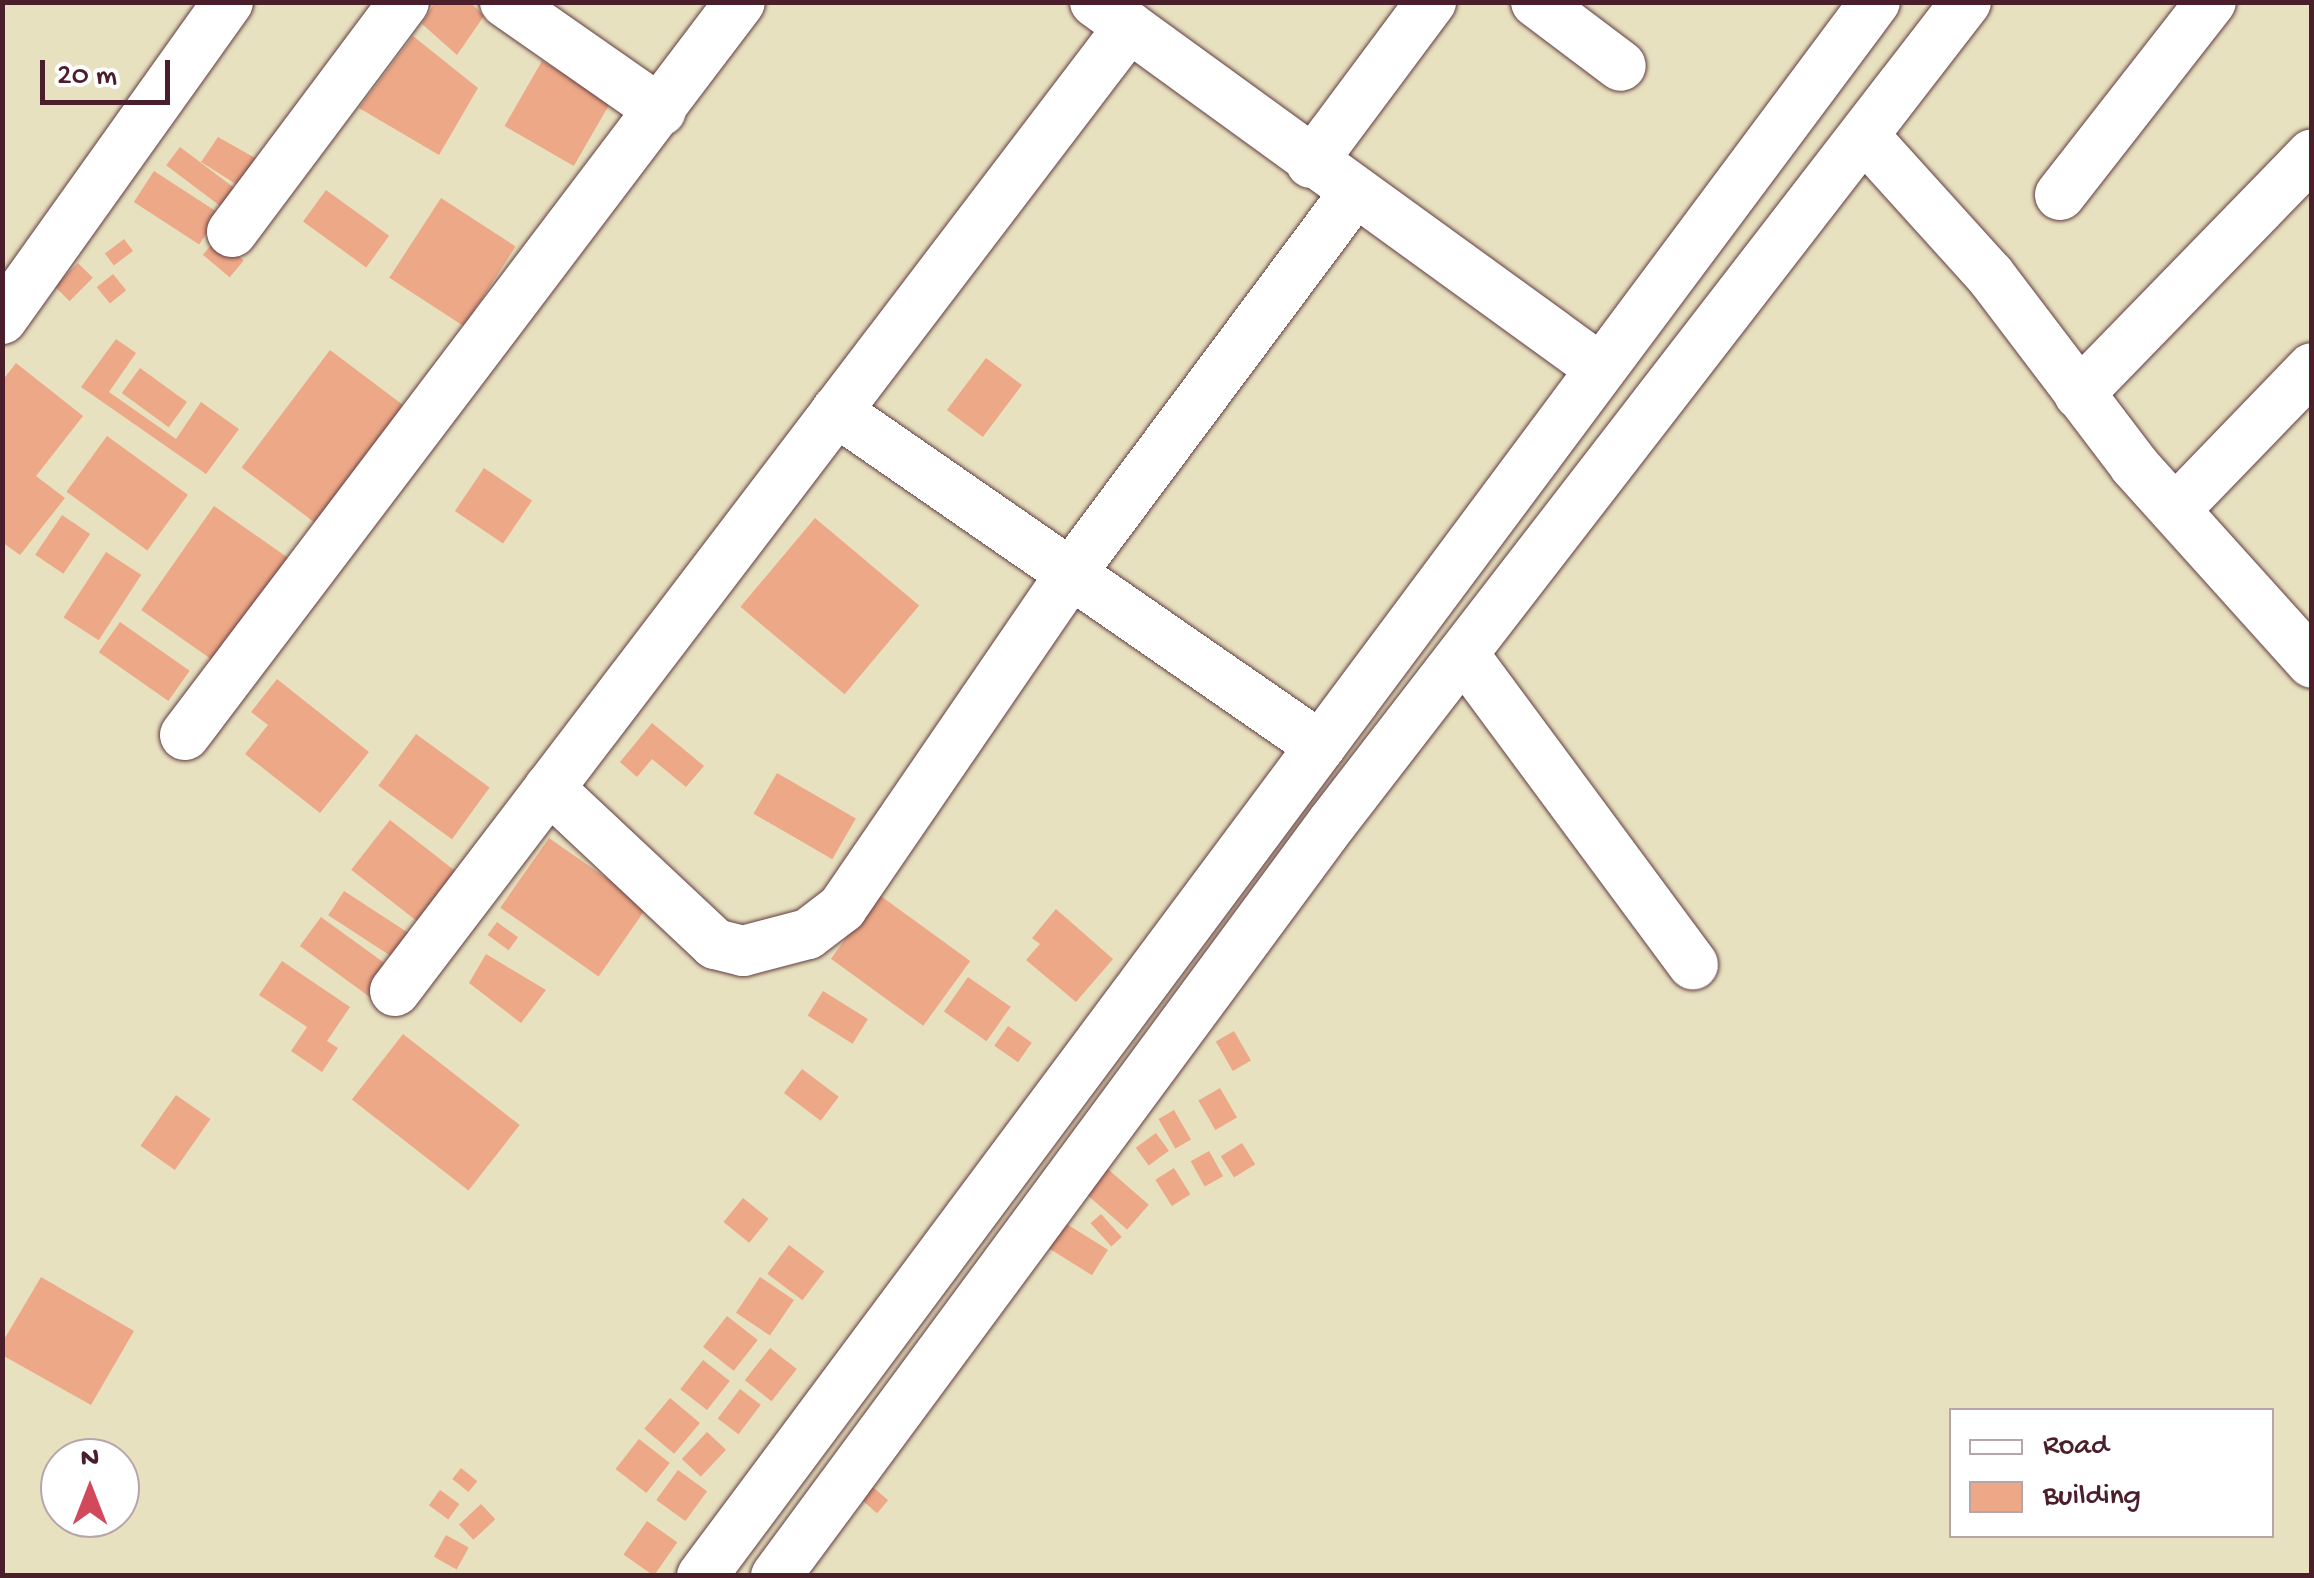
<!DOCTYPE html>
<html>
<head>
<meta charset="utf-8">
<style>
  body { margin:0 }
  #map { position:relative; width:2314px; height:1578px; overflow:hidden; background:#e8e1bf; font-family:"Gochi Hand",sans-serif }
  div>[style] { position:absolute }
  .building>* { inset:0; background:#eda887; transform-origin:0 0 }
  .roads { filter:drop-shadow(0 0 2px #623c41) drop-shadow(0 0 2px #623c41) }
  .street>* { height:50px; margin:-25px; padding:0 25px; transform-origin:25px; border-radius:25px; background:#fff }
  span { translate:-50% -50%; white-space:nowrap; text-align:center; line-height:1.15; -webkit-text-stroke:10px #fff; paint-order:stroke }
  .frame { position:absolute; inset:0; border:5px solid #4a1f2b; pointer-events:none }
  .legend { position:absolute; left:1949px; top:1408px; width:325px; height:130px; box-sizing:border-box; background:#fff; border:2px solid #b7a5aa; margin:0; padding:12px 18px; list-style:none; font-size:30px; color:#4a1f2b }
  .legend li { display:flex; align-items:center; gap:20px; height:50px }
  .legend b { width:50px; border:2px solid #b7a5aa }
  .north { position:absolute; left:40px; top:1438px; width:100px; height:100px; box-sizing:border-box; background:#fff; border:2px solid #b7a5aa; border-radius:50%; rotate:0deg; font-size:28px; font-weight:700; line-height:40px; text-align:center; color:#4a1f2b }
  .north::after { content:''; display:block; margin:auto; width:35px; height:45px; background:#d1495b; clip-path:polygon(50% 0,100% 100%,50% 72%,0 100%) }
  .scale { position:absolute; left:40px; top:60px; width:130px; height:45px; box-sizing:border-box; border:5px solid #4a1f2b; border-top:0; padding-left:12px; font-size:30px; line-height:35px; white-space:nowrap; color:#4a1f2b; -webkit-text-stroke:8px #fff; paint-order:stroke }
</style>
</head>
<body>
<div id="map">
  <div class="building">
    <div style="clip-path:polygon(435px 2px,470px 2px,484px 16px,457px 55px,422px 24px)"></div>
    <div style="clip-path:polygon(413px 36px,478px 88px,439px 155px,359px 108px)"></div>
    <div style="left:542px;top:61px;width:80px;height:75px;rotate:30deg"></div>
    <div style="clip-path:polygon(218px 137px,262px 162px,239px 186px,201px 162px)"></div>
    <div style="left:180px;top:147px;width:76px;height:23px;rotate:37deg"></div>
    <div style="left:154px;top:171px;width:78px;height:37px;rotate:33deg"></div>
    <div style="left:326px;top:190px;width:78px;height:39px;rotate:36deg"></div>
    <div style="left:441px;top:198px;width:89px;height:95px;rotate:33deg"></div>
    <div style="left:217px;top:238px;width:35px;height:22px;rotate:40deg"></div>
    <div style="left:124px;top:239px;width:15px;height:24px;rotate:53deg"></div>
    <div style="left:78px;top:263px;width:21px;height:33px;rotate:45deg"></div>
    <div style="left:113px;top:274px;width:21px;height:21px;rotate:51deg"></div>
    <div style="clip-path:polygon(116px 339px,136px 353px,109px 392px,176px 439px,201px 402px,239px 429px,206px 474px,81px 387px)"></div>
    <div style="left:330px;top:350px;width:101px;height:147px;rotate:37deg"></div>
    <div style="left:986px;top:358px;width:45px;height:65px;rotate:37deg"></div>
    <div style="clip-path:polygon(16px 363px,83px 416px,36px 476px,65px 498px,20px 555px,2px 542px,2px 381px)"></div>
    <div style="left:140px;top:368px;width:58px;height:31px;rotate:36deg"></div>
    <div style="left:107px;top:436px;width:100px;height:69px;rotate:36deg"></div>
    <div style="left:484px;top:468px;width:58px;height:52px;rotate:34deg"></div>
    <div style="left:214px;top:506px;width:100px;height:127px;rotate:35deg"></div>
    <div style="left:62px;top:515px;width:34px;height:48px;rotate:34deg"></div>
    <div style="left:815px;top:518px;width:136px;height:116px;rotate:40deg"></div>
    <div style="left:106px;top:552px;width:42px;height:78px;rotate:33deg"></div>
    <div style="left:120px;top:622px;width:85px;height:37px;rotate:35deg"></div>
    <div style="clip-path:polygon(277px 679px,369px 752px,320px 813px,245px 754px,268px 725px,251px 712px)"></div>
    <div style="clip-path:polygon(652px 723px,704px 766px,686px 787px,652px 759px,637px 777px,620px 762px)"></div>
    <div style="left:416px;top:734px;width:91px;height:64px;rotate:36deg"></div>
    <div style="left:777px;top:773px;width:91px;height:47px;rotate:30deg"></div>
    <div style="left:390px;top:820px;width:91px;height:63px;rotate:38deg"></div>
    <div style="left:549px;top:838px;width:120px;height:85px;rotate:35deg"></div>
    <div style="left:344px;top:891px;width:82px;height:29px;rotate:33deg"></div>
    <div style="left:878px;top:894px;width:114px;height:80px;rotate:36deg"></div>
    <div style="clip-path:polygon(1056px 909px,1113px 959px,1076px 1002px,1026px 960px,1040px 944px,1032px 938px)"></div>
    <div style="left:321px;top:917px;width:97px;height:36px;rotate:36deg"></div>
    <div style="left:497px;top:922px;width:26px;height:16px;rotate:36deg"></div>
    <div style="clip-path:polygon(486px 954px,546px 990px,521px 1023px,469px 983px)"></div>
    <div style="clip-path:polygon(282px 961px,350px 1007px,327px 1041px,338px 1048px,322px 1072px,291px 1051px,307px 1027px,259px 995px)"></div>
    <div style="left:968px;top:977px;width:52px;height:42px;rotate:35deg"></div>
    <div style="left:823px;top:991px;width:53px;height:29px;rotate:32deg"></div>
    <div style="left:1008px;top:1026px;width:29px;height:24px;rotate:35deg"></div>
    <div style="left:1234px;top:1031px;width:34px;height:21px;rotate:60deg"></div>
    <div style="left:403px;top:1034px;width:148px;height:83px;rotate:38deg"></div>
    <div style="left:802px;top:1069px;width:46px;height:30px;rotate:37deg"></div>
    <div style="left:1220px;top:1088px;width:34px;height:25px;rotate:60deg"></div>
    <div style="left:176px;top:1095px;width:42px;height:62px;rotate:35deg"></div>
    <div style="left:1174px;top:1110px;width:34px;height:18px;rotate:60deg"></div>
    <div style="left:1156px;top:1133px;width:22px;height:25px;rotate:54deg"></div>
    <div style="left:1242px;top:1143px;width:25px;height:25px;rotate:58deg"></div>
    <div style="left:1209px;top:1151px;width:29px;height:21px;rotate:61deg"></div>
    <div style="left:1102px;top:1164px;width:62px;height:33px;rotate:41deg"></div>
    <div style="left:1174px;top:1168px;width:31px;height:22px;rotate:58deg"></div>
    <div style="left:743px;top:1198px;width:33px;height:31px;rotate:39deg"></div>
    <div style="left:1101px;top:1214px;width:31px;height:14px;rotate:48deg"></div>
    <div style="left:1057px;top:1218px;width:60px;height:30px;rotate:32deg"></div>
    <div style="left:789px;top:1245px;width:44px;height:36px;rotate:37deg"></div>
    <div style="clip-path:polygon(41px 1277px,134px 1331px,91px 1405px,2px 1355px,2px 1343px)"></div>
    <div style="left:760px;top:1277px;width:41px;height:43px;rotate:34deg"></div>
    <div style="left:727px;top:1316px;width:39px;height:39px;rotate:38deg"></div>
    <div style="left:770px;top:1348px;width:34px;height:41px;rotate:38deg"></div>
    <div style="left:703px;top:1360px;width:34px;height:37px;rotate:38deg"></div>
    <div style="left:740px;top:1389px;width:26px;height:37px;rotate:37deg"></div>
    <div style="left:670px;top:1398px;width:39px;height:40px;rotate:40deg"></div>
    <div style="left:707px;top:1432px;width:26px;height:37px;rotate:43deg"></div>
    <div style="left:639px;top:1439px;width:39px;height:38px;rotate:38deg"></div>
    <div style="left:461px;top:1468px;width:21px;height:14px;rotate:39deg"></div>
    <div style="left:678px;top:1470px;width:36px;height:37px;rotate:36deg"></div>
    <div style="left:867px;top:1482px;width:28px;height:17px;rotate:41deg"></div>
    <div style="left:440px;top:1490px;width:24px;height:19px;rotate:36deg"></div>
    <div style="left:481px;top:1504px;width:21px;height:30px;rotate:47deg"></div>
    <div style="left:647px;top:1521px;width:37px;height:41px;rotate:35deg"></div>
    <div style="left:446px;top:1535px;width:26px;height:25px;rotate:29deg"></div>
  </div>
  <div class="roads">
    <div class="street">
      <div style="left:505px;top:2px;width:190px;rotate:34.9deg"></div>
      <div style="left:1095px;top:2px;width:625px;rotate:35.95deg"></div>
      <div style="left:1536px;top:2px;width:106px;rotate:37deg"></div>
      <div style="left:1866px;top:138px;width:185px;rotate:47.9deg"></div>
      <div style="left:1990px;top:275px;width:238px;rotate:52.8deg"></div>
      <div style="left:2134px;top:465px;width:266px;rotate:48deg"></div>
      <div style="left:1311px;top:163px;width:201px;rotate:-53.3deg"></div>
      <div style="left:2060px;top:195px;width:245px;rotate:-52deg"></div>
      <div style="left:232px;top:232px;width:287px;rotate:-53.2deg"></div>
      <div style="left:2px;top:319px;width:389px;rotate:-54.5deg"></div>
      <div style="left:2079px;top:394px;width:334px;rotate:-45.8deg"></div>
      <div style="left:836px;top:411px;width:589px;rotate:34.69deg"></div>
      <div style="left:2175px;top:510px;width:197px;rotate:-46deg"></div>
      <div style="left:1464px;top:655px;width:385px;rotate:53.5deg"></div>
      <div style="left:185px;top:735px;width:919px;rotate:-52.87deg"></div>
      <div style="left:549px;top:788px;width:228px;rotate:43.2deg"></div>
      <div style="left:715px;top:944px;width:29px;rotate:14deg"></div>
      <div style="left:743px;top:951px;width:67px;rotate:-14.7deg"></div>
      <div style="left:808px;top:934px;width:43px;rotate:-37.4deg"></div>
      <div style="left:842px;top:908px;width:406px;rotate:-55.6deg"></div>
      <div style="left:1071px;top:573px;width:472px;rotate:-53.3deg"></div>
      <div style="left:395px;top:991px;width:1212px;rotate:-52.71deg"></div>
      <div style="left:702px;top:1576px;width:1963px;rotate:-53.31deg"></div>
      <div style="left:776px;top:1576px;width:936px;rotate:-53.56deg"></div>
      <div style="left:1332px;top:823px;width:1037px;rotate:-52.32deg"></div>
    </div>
  </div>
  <div class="frame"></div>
  <ul class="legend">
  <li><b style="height:12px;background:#fff"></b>Road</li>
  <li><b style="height:28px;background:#eda887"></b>Building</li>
  </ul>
  <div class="north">N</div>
  <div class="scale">20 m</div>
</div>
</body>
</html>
